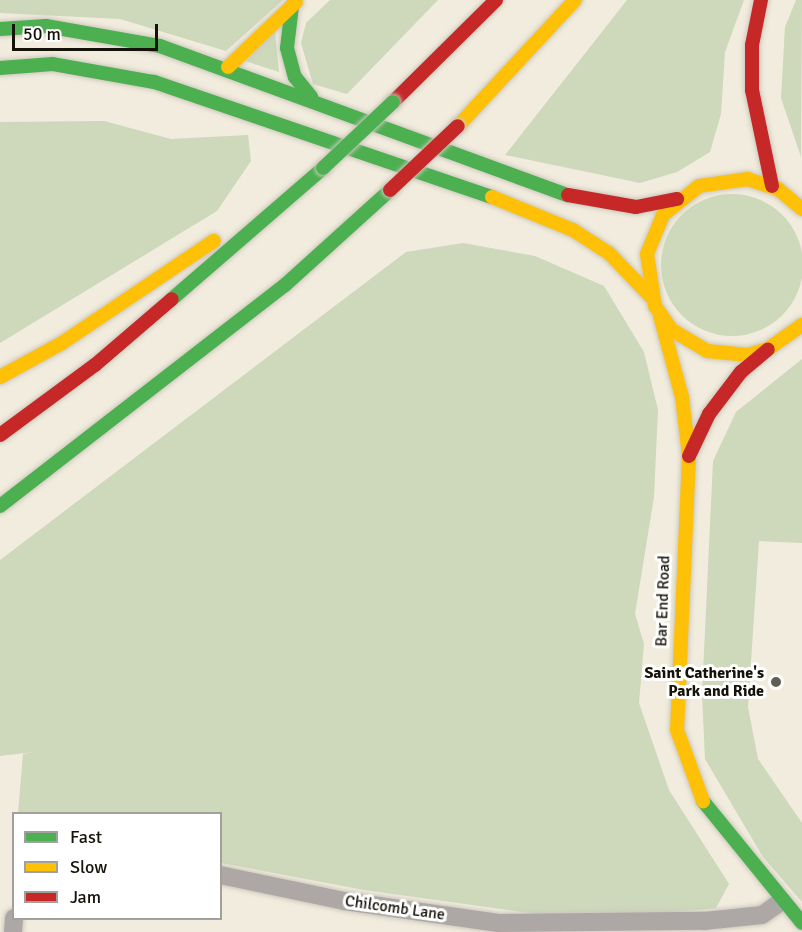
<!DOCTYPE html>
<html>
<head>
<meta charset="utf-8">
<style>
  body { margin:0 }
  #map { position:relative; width:802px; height:932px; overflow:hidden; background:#f1ecdd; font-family:Signika,sans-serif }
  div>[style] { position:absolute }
  .green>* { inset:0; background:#cdd9ba }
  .round { border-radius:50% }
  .roads { filter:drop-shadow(0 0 2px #ccc8bd) drop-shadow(0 0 2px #ccc8bd) }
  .street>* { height:18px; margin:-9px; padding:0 9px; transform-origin:9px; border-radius:9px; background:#ada8a5 }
  .fast>* { height:14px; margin:-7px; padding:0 7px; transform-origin:7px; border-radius:7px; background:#4caf50 }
  .slow>* { height:14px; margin:-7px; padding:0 7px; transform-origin:7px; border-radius:7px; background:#ffc107 }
  .jam>* { height:14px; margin:-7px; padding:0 7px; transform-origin:7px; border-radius:7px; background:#c62828 }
  .bridges { filter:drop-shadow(0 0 2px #ccc8bd) drop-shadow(0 0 2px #ccc8bd) }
  .fast-bridge>* { height:14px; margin:-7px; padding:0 7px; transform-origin:7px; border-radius:7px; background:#4caf50 }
  .jam-bridge>* { height:14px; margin:-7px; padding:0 7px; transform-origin:7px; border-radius:7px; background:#c62828 }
  .dots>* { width:16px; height:16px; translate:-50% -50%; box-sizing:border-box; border:3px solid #fff; border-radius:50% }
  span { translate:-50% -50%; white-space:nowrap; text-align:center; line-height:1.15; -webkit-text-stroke:6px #fff; paint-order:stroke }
  .street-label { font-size:16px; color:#151209 }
  .poi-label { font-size:16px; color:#151209; font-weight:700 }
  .right { translate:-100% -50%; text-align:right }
  .legend { position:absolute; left:12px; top:812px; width:210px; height:108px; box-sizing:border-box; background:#fff; border:2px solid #a1a09d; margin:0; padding:8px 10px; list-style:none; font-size:18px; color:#151209 }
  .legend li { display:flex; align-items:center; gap:12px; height:30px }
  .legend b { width:30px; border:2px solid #a1a09d }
  .scale { position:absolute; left:12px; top:24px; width:146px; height:27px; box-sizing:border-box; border:3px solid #151209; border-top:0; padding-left:8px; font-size:18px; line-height:21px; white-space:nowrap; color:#151209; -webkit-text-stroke:4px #fff; paint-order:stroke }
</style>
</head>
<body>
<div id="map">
  <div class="green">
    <div style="clip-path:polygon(0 0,283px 0,226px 51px,120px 19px,0 13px)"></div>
    <div style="clip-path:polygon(330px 0,438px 0,347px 94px,313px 84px,301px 43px,306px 23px)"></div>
    <div style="clip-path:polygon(627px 0,744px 0,725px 52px,721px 114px,710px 152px,677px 172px,640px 183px,505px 155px)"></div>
    <div style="clip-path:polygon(796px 0,802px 0,801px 157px,781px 98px,785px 27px)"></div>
    <div style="clip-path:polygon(275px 31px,279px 72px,245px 61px)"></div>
    <div style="clip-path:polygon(104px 121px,171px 139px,248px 135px,251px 161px,217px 211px,0 343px,0 122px)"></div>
    <div class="round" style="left:661px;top:194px;width:142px;height:142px"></div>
    <div style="clip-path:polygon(463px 243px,535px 256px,604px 286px,644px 352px,658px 410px,654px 497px,635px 614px,644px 644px,639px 703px,669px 790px,729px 884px,716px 908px,588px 921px,364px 890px,221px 863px,220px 814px,18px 813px,23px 754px,34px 752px,0 756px,0 560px,406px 252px)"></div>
    <div style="clip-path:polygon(802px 359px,802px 543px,759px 541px,748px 707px,758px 759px,802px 823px,802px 902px,763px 857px,705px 759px,702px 694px,713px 461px,736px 412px)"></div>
  </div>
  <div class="roads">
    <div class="street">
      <div style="left:220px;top:875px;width:127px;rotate:11.8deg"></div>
      <div style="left:344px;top:901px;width:156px;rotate:8.1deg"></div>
      <div style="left:498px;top:923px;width:206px;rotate:-0.6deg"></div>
      <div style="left:704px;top:921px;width:58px;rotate:-5.9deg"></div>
      <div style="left:762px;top:915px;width:24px;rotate:-35deg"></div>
      <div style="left:13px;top:932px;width:14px;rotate:-86deg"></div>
    </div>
    <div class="fast">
      <div style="left:292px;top:6px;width:42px;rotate:96.8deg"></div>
      <div style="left:287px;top:48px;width:30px;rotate:75deg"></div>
      <div style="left:295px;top:77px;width:26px;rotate:51deg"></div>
      <div style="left:0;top:29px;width:46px;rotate:-3.7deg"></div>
      <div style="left:46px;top:26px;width:116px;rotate:10deg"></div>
      <div style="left:160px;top:46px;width:434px;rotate:20.1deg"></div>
      <div style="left:0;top:68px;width:53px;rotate:-4.3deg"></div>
      <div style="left:53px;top:64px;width:103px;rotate:10.1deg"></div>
      <div style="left:154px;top:82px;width:357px;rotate:18.8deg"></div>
      <div style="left:172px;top:299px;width:200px;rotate:-40.9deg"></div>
      <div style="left:0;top:506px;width:361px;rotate:-37.8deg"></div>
      <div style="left:285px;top:285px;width:142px;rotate:-42.1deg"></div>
      <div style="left:703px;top:801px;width:157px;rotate:50.9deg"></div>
    </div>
    <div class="slow">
      <div style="left:228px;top:67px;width:94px;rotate:-43.7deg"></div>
      <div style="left:458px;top:126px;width:172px;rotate:-47.1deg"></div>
      <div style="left:492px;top:197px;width:87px;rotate:22.2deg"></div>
      <div style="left:573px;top:230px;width:44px;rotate:33deg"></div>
      <div style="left:610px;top:254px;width:59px;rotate:46.4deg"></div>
      <div style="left:802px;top:209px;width:31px;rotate:-140deg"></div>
      <div style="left:778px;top:189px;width:32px;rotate:-162deg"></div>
      <div style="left:748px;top:179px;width:49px;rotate:171.9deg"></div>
      <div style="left:699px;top:186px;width:46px;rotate:141.1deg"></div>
      <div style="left:663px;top:215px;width:42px;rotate:112.3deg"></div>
      <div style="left:647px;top:254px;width:53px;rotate:81.3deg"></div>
      <div style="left:655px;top:306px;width:29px;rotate:55deg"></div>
      <div style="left:672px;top:330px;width:41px;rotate:31deg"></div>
      <div style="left:707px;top:351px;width:41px;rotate:5.6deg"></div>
      <div style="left:748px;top:355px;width:21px;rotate:-17deg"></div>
      <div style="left:768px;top:349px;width:42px;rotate:-35.2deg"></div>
      <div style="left:660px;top:316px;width:84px;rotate:74.8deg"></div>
      <div style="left:682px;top:397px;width:59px;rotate:83.2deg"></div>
      <div style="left:689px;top:456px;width:274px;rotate:92.5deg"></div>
      <div style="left:677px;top:730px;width:76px;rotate:69.9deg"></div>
      <div style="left:0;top:377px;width:71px;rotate:-28.7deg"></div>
      <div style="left:62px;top:343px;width:183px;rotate:-33.9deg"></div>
    </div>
    <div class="jam">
      <div style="left:761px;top:0;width:46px;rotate:101.3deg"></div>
      <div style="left:752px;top:45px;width:45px;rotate:90deg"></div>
      <div style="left:752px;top:90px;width:98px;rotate:78.2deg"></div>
      <div style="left:393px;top:102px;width:145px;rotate:-44.7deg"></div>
      <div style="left:568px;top:195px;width:69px;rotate:10deg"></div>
      <div style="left:636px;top:207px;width:42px;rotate:-11deg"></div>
      <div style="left:0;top:435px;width:118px;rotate:-36.4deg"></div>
      <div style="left:95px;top:365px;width:101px;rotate:-40.6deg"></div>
      <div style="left:689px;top:456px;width:47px;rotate:-64.5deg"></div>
      <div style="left:709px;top:414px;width:53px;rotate:-52.7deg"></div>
      <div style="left:741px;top:372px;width:35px;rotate:-40deg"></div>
    </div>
  </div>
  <div class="bridges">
    <div class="fast-bridge">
      <div style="left:323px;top:168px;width:96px;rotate:-43.3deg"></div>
    </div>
    <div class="jam-bridge">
      <div style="left:390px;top:190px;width:93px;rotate:-43.3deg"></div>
    </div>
  </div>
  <div class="dots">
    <div style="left:776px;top:682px;background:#625e53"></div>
  </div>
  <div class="street-label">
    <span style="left:663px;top:601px;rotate:-88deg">Bar End Road</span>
    <span style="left:395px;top:908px;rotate:8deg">Chilcomb Lane</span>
  </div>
  <div class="poi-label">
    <span class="right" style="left:764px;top:682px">Saint Catherine's<br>Park and Ride</span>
  </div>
  <ul class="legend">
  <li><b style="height:8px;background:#4caf50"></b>Fast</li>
  <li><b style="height:8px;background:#ffc107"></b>Slow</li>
  <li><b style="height:8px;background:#c62828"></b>Jam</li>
  </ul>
  <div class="scale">50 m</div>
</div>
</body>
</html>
